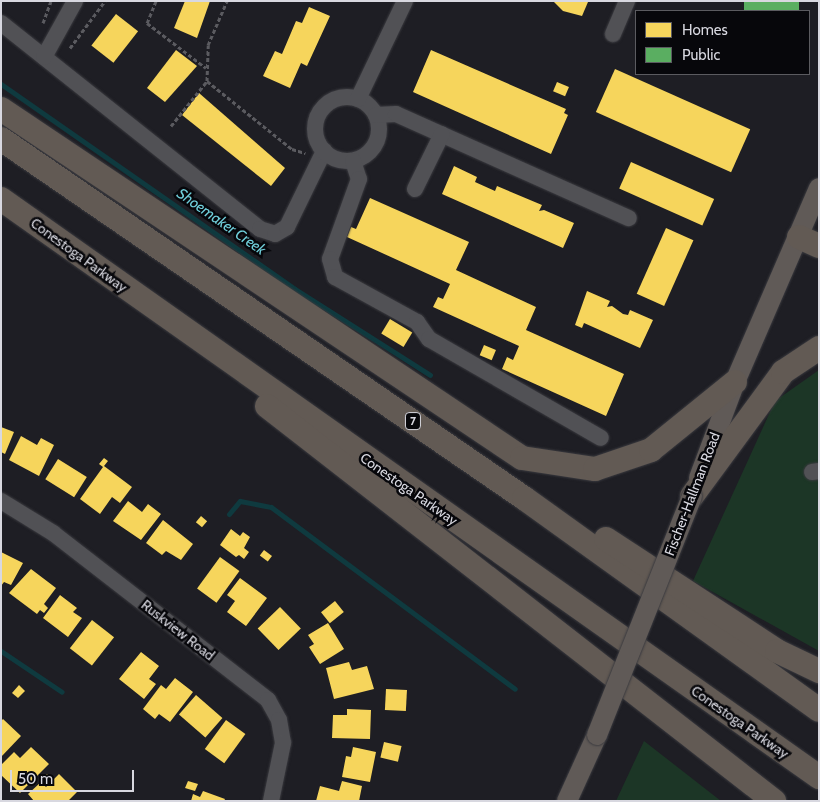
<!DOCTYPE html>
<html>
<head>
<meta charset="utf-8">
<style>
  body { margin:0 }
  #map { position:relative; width:820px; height:802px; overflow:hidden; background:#1e1e24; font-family:Cabin,sans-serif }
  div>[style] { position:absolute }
  .green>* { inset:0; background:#1c3626 }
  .homes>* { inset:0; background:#f6d55c; transform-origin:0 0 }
  .public>* { inset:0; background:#5aae61; transform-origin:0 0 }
  .stream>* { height:5px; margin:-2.5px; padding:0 2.5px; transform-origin:2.5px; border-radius:2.5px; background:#0f3a3f }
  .path>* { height:3px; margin-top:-1.5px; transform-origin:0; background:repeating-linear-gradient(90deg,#5b5b60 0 4px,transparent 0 6.5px) }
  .roads { filter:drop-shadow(0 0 1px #3a3a3f) drop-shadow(0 0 1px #3a3a3f) }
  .minor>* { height:16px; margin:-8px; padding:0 8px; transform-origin:8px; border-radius:8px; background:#515155 }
  .minor>.ring { margin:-8px; padding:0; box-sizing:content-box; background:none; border:16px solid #515155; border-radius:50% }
  .major>* { height:20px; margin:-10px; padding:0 10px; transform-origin:10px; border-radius:10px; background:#605a57 }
  .highway>* { height:24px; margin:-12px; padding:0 12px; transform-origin:12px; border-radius:12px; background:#625a54 }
  .bridges { filter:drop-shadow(0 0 1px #3a3a3f) drop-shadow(0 0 1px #3a3a3f) }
  .major-bridge>* { height:20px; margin:-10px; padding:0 10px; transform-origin:10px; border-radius:10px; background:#605a57 }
  span { translate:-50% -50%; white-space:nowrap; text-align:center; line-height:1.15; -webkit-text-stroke:5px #07070b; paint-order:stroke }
  .shield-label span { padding:1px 4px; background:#07070b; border:1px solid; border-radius:4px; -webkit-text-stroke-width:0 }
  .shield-label { font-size:12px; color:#d8d8e0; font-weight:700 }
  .street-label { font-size:14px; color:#d8d8e0 }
  .water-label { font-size:15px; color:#70cfdb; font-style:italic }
  .frame { position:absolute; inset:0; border:2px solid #d8d8e0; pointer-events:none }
  .legend { position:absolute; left:635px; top:10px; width:175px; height:65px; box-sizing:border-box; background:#07070b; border:1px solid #5b5b60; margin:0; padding:6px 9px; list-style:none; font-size:15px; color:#d8d8e0 }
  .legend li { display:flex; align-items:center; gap:10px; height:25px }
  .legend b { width:25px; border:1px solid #5b5b60 }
  .scale { position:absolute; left:10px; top:770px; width:124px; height:22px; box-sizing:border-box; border:2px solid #d8d8e0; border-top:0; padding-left:6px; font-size:15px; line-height:18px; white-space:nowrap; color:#d8d8e0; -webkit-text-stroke:4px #07070b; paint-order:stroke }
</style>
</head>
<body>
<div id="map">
  <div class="green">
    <div style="clip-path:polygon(819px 370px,819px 651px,693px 581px,775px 401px)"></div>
    <div style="clip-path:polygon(644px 741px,721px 801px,616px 801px)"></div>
  </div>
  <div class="homes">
    <div style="clip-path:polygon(185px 1px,210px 1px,197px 38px,174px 28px)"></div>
    <div style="clip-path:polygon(553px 1px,587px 1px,588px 2px,582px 16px,563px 11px)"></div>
    <div style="clip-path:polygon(309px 7px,330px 16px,307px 66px,301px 63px,290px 88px,263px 76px,275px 51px,282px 54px,296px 21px,302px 23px)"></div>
    <div style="left:116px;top:14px;width:28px;height:40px;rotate:38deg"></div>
    <div style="clip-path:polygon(176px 50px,197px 66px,165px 102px,147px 88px)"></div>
    <div style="clip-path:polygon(431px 50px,566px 109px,564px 113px,568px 115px,551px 154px,413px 92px)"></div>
    <div style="left:615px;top:69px;width:148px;height:47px;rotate:24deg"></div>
    <div style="left:557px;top:82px;width:13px;height:10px;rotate:23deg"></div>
    <div style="clip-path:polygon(199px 93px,285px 168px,271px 186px,182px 115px)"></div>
    <div style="left:631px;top:162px;width:91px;height:29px;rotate:24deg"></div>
    <div style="clip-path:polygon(454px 166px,477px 177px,475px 182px,495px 191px,497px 186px,542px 205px,539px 211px,544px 210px,574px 223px,563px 248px,442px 194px)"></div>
    <div style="clip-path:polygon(370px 198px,469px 242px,456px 270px,536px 307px,526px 330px,624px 374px,606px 416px,502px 369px,507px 357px,513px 360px,519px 346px,433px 307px,438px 297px,443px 299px,450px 284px,347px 237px,351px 227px,356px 229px)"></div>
    <div style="left:666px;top:228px;width:30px;height:72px;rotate:24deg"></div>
    <div style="clip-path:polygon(587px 291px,610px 301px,607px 307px,612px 306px,623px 314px,628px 315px,630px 310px,653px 320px,640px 348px,584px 323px,582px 328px,575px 325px)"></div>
    <div style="left:390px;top:319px;width:26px;height:17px;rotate:31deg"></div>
    <div style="left:484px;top:345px;width:13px;height:11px;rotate:23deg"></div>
    <div style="clip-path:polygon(1px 427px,14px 432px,5px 454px,1px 452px)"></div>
    <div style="clip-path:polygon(21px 436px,37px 445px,41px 438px,54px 445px,39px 476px,9px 460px)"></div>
    <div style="clip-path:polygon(104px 458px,108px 461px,104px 466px,132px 487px,120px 503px,112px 497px,100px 514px,80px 499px,103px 467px,99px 464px)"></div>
    <div style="left:58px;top:459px;width:34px;height:24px;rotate:32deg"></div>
    <div style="clip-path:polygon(128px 501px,142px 512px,148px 504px,161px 514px,141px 540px,113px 521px)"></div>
    <div style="left:201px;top:516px;width:8px;height:8px;rotate:40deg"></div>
    <div style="clip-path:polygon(163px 520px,193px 544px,181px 560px,166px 551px,162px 555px,146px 543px)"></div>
    <div style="clip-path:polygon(231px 529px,240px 536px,243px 532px,250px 537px,244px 548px,249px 552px,244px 559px,239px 555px,236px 557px,220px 545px)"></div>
    <div style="left:264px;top:550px;width:10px;height:7px;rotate:37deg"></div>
    <div style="clip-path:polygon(1px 552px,23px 563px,11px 585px,4px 582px,1px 586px)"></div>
    <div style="left:220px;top:557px;width:24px;height:39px;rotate:36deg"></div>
    <div style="clip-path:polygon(31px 569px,56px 588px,44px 604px,48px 608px,44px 613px,40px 610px,37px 614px,9px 593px)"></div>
    <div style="clip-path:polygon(240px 578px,267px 598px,246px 626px,227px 612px,235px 601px,227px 595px)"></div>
    <div style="clip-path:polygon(60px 595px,77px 608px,73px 612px,82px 618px,68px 637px,43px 618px)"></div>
    <div style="left:335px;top:601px;width:14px;height:18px;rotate:51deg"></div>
    <div style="left:280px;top:607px;width:30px;height:31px;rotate:46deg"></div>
    <div style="left:92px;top:620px;width:28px;height:36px;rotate:38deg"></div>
    <div style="clip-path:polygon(328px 623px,344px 649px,320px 664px,309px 647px,314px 644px,308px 635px)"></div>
    <div style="clip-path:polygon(141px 652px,159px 666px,149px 679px,156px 684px,144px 699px,119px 679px)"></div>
    <div style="clip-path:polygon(349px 662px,352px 670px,367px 666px,374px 689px,334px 699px,326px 668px)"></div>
    <div style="clip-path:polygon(175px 678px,193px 692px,170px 722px,159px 714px,155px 719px,143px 709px,161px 685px,166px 689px)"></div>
    <div style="clip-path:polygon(19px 685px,25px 691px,18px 698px,12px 693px)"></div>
    <div style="left:386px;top:689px;width:21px;height:21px;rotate:3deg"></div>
    <div style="left:196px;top:695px;width:35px;height:26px;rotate:41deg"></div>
    <div style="clip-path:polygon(347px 709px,371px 710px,370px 739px,332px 738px,333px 715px,347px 715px)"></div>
    <div style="clip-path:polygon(3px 719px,21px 736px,1px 757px,1px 721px)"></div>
    <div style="left:226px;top:720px;width:24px;height:36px;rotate:36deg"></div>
    <div style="left:384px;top:742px;width:18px;height:16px;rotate:13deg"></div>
    <div style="clip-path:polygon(31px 747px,49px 764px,20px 793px,1px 775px,1px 765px,14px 752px,20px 758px)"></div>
    <div style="clip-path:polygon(353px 747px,376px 752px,370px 782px,342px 777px,346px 756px,351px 757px)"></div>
    <div style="clip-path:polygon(47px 774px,53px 780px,59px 774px,77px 792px,68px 801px,34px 801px,28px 794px,41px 782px,46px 787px,48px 785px,42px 779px)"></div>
    <div style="clip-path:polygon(188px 781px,198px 784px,195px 791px,185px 788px)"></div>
    <div style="clip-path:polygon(342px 781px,362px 786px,359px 801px,316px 801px,320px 786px,339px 791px)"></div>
    <div style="clip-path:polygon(203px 791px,225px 799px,224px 801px,191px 801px,193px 794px,200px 797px)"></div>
  </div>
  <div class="public">
    <div style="left:744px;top:1px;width:55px;height:11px"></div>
  </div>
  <div class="stream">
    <div style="left:1px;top:84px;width:358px;rotate:34.9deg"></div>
    <div style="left:295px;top:289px;width:160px;rotate:32.5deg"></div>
    <div style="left:229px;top:514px;width:17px;rotate:-50deg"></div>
    <div style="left:240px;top:501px;width:32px;rotate:11deg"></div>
    <div style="left:271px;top:507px;width:304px;rotate:36.7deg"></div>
    <div style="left:1px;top:651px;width:73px;rotate:33.9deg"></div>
  </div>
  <div class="path">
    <div style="left:156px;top:1px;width:24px;rotate:112deg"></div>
    <div style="left:147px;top:23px;width:74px;rotate:37.3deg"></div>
    <div style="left:43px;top:23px;width:23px;rotate:-70deg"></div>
    <div style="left:70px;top:48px;width:59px;rotate:-53.3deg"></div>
    <div style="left:207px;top:81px;width:109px;rotate:38.7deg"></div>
    <div style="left:292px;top:149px;width:14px;rotate:17deg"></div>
    <div style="left:171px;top:126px;width:58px;rotate:-51.3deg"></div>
    <div style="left:207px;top:81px;width:36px;rotate:-88deg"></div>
    <div style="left:208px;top:45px;width:48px;rotate:-66.6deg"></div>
  </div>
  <div class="roads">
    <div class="minor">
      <div style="left:1px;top:23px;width:331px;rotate:38.5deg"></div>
      <div style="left:260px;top:229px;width:16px;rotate:18deg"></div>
      <div style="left:275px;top:234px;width:14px;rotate:-30deg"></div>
      <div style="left:287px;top:227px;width:85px;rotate:-64deg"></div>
      <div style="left:613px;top:34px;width:36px;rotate:-67deg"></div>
      <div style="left:44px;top:57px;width:64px;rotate:-61deg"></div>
      <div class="ring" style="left:315px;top:97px;width:48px;height:48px"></div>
      <div style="left:358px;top:99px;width:109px;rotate:-64.4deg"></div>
      <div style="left:376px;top:115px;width:20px;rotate:-3deg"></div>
      <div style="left:396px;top:114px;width:255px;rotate:24.1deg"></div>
      <div style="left:353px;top:161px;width:19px;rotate:72deg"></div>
      <div style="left:359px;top:179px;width:85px;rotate:109.9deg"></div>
      <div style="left:330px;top:259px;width:19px;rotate:74deg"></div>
      <div style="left:335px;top:277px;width:94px;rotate:28.8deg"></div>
      <div style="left:417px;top:322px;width:21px;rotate:55deg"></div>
      <div style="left:429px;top:339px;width:198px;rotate:29.9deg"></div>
      <div style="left:415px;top:189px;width:61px;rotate:-63.9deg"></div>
      <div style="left:812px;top:472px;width:7px;rotate:-8deg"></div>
      <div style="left:1px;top:501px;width:61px;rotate:31.6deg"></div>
      <div style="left:53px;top:533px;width:272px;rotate:37.8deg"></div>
      <div style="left:268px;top:700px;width:23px;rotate:61deg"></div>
      <div style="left:279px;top:720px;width:23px;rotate:80deg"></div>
      <div style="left:283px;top:743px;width:59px;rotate:101.7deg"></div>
    </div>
    <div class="major">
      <div style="left:699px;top:478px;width:103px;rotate:-69.4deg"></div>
      <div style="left:735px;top:382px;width:211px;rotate:-66.6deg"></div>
      <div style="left:567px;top:801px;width:72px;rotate:-65.6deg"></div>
    </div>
    <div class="highway">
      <div style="left:1px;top:109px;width:627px;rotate:33.82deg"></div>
      <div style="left:522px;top:458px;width:74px;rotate:8.6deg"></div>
      <div style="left:595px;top:469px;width:59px;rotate:-18.7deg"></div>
      <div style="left:651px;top:450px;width:108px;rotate:-39deg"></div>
      <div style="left:1px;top:139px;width:634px;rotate:34.47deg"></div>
      <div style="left:524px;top:498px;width:363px;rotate:35.7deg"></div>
      <div style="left:1px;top:199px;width:1002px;rotate:35.25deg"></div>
      <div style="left:799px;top:237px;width:22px;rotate:24deg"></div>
      <div style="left:267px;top:406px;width:643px;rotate:37.92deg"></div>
      <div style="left:692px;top:496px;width:154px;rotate:-53.7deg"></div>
      <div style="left:783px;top:372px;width:43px;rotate:-33.7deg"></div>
      <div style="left:606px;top:539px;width:204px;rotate:33.2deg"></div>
      <div style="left:777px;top:651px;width:47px;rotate:25.5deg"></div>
    </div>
  </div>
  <div class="bridges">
    <div class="major-bridge">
      <div style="left:597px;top:735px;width:257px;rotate:-68.3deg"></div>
    </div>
  </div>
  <div class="shield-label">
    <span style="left:413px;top:421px">7</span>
  </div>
  <div class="street-label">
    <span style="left:79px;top:255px;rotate:36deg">Conestoga Parkway</span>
    <span style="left:409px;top:489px;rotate:35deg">Conestoga Parkway</span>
    <span style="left:692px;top:494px;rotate:-69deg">Fischer-Hallman Road</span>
    <span style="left:178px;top:630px;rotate:38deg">Ruskview Road</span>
    <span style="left:740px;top:722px;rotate:35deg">Conestoga Parkway</span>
  </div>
  <div class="water-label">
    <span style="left:221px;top:222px;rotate:35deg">Shoemaker Creek</span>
  </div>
  <div class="frame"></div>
  <ul class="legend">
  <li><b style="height:14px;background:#f6d55c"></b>Homes</li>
  <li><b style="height:14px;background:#5aae61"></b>Public</li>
  </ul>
  <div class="scale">50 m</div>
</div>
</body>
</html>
